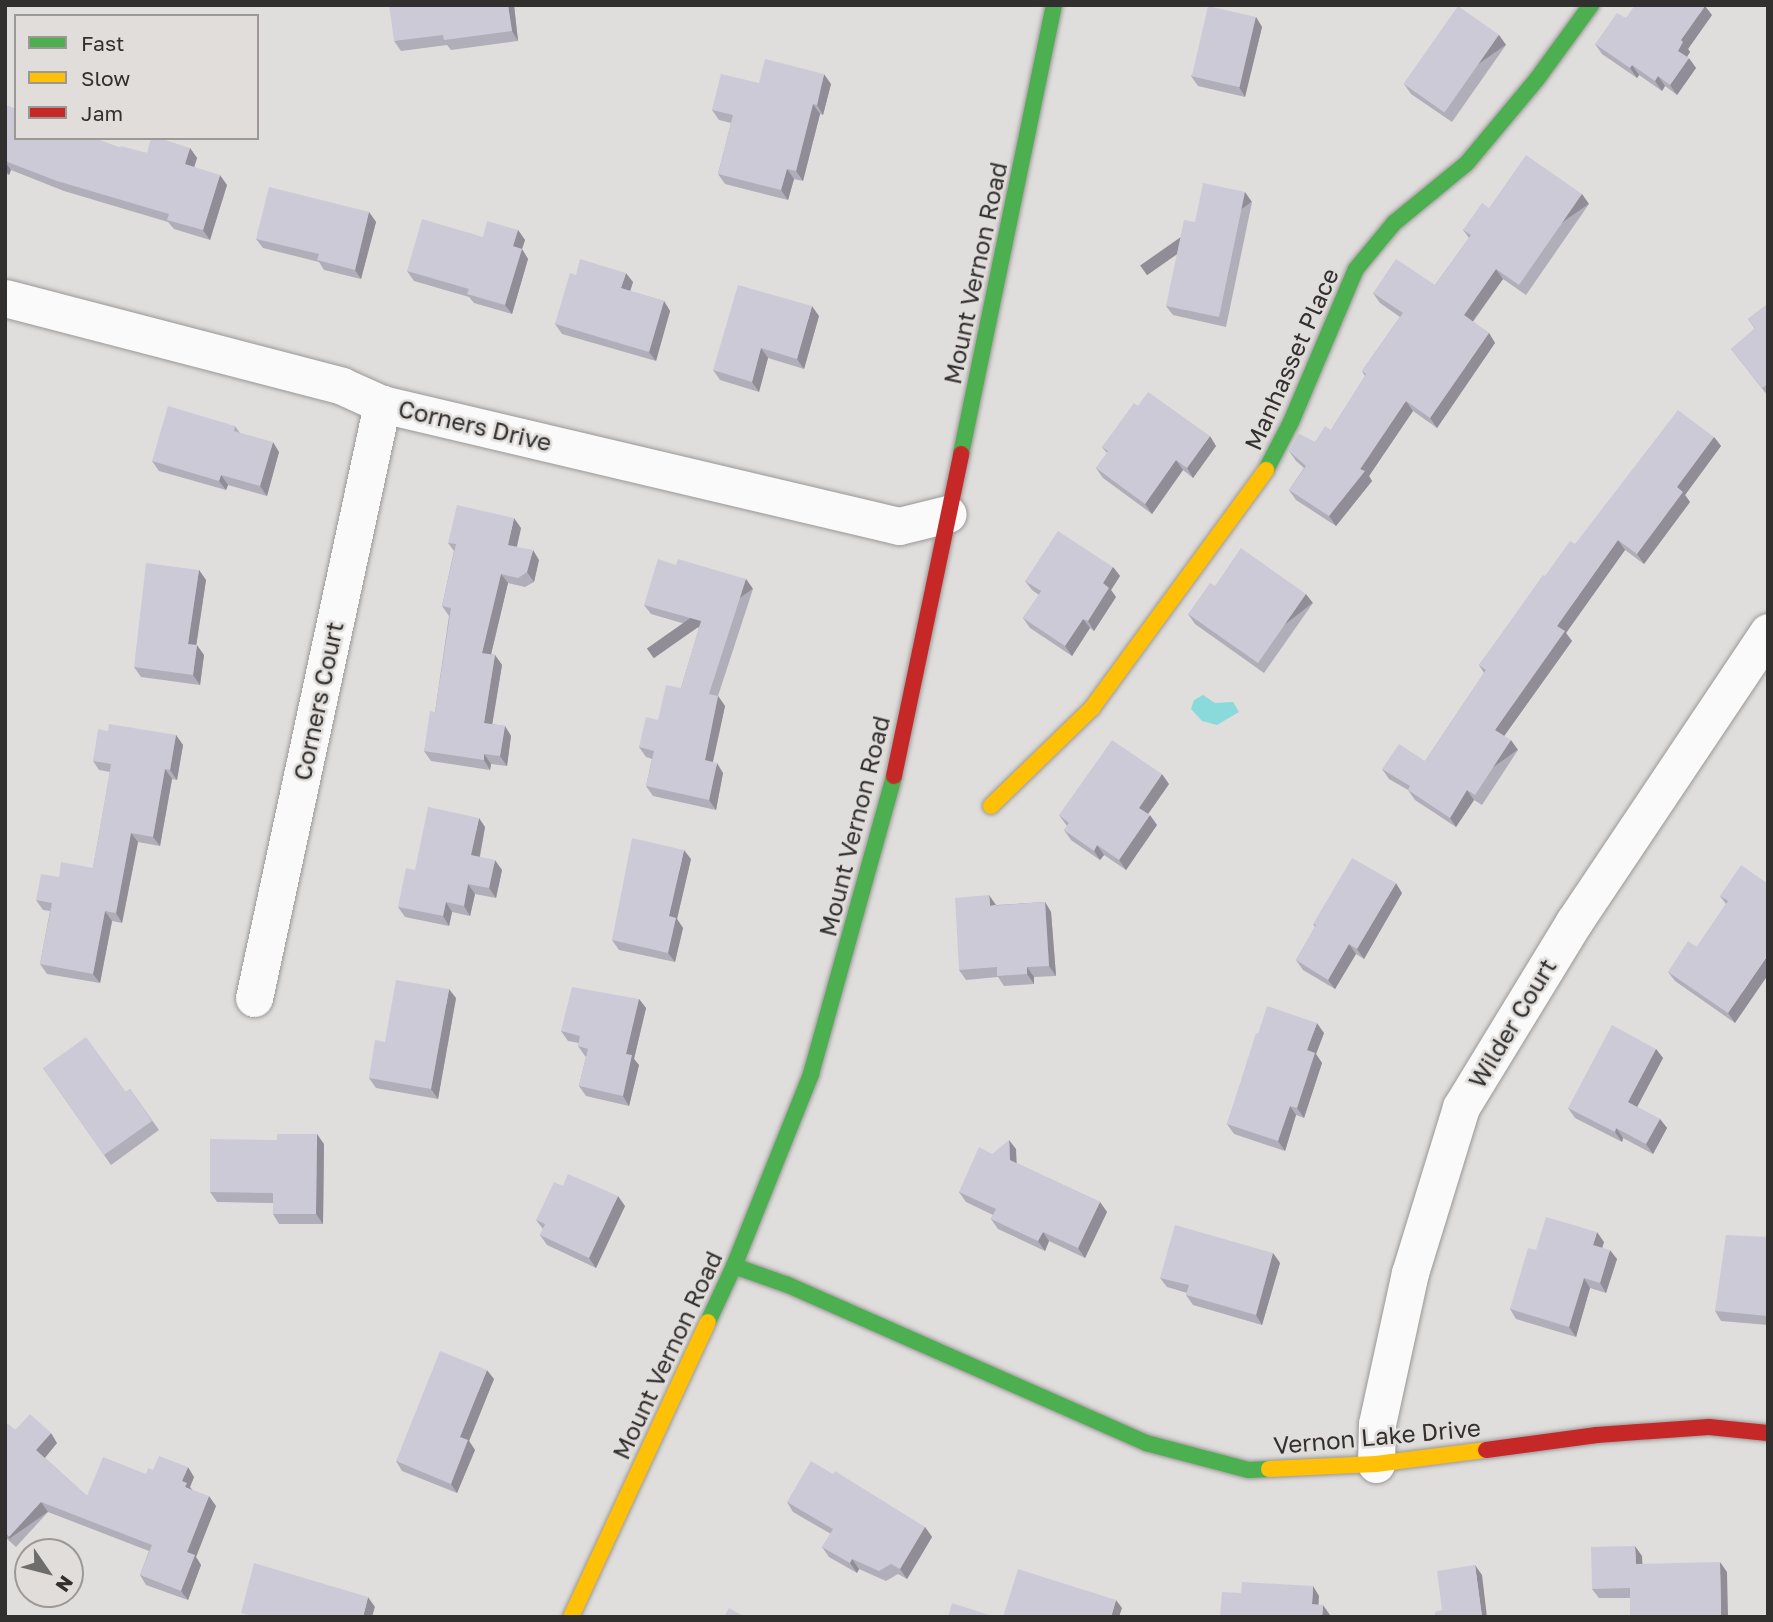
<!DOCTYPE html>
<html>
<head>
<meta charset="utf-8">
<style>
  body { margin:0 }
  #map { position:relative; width:1773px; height:1622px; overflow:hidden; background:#e0dedc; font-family:"Golos Text",sans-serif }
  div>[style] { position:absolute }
  .water>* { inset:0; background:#8bdadb }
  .roads { filter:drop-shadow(0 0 2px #9a9897) drop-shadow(0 0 2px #9a9897) }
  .street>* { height:37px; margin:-18.5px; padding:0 18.5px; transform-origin:18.5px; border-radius:18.5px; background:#fafafa }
  .fast>* { height:16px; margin:-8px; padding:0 8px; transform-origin:8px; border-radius:8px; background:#4caf50 }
  .slow>* { height:16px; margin:-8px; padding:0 8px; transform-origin:8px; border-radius:8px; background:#ffc107 }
  .jam>* { height:16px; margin:-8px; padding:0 8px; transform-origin:8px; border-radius:8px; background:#c62828 }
  .wall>* { inset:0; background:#b0aeb9 }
  .shaded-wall>* { inset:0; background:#908d96; transform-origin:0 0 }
  .building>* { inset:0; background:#cdcad7; transform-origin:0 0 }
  span { translate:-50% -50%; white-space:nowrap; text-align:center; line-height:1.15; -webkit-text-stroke:5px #e1dddb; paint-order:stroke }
  .street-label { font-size:24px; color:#31302f }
  .frame { position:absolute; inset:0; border:7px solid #31302f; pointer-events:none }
  .legend { position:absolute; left:14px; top:14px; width:245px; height:126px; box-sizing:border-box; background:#e1dddb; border:2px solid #9b9896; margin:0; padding:9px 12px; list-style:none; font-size:21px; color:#31302f }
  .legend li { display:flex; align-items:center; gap:14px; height:35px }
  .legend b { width:35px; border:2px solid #9b9896 }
  .north { position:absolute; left:14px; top:1538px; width:70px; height:70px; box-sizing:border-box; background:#e1dddb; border:2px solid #9b9896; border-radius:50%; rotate:125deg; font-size:19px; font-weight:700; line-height:28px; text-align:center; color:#31302f }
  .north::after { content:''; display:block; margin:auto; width:24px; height:32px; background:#6e6d6c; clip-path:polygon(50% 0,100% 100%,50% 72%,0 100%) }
</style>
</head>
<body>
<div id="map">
  <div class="water">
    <div style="clip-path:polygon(1203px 695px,1215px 703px,1233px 702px,1239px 712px,1217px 725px,1202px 721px,1191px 709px,1194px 700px)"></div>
  </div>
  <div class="roads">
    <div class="street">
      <div style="left:5px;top:298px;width:348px;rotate:14.6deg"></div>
      <div style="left:342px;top:386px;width:44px;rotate:24.2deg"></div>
      <div style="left:382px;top:404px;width:531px;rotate:13.28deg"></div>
      <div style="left:899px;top:526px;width:50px;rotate:-13.8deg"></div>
      <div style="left:254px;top:998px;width:608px;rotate:-77.84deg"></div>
      <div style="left:1376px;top:1464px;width:40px;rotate:-88.6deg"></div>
      <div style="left:1377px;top:1424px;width:155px;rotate:-77.7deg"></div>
      <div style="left:1410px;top:1273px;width:174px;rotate:-72.9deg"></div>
      <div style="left:1461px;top:1107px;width:217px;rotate:-58.6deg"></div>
      <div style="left:1574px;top:922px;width:349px;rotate:-56.2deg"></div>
    </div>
    <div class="fast">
      <div style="left:961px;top:454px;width:459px;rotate:-78.3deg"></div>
      <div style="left:1266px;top:470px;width:54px;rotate:-62.5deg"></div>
      <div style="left:1291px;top:422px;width:166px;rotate:-67deg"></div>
      <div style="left:1356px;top:269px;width:60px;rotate:-50.4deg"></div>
      <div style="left:1394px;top:223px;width:94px;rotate:-39.4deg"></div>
      <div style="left:1467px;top:163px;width:109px;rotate:-50.2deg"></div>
      <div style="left:1537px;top:79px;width:92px;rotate:-53.9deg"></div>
      <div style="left:734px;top:1266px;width:57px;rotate:19.4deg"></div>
      <div style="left:788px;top:1285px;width:391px;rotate:23.8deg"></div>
      <div style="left:1146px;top:1443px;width:106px;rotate:14.7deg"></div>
      <div style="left:1249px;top:1470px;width:20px;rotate:-3deg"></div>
      <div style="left:708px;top:1322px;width:62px;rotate:-65.1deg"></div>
      <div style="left:734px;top:1266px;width:207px;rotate:-68.1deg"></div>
      <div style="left:811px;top:1074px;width:309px;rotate:-74.4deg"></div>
    </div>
    <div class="slow">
      <div style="left:991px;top:806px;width:141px;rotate:-44.1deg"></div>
      <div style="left:1092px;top:708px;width:295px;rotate:-53.8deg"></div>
      <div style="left:1269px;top:1469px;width:107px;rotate:-2.7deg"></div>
      <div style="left:1376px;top:1464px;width:111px;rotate:-7.3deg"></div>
      <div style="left:571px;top:1617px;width:325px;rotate:-65.1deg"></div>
    </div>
    <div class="jam">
      <div style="left:894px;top:776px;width:329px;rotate:-78.2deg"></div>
      <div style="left:1486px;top:1450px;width:112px;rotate:-7.7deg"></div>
      <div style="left:1597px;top:1435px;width:112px;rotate:-4.1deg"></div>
      <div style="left:1709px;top:1427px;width:59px;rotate:5.8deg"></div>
    </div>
  </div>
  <div class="wall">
    <div style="clip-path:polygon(514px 5px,518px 41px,451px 50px,447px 45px,401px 51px,394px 41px)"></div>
    <div style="clip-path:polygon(1644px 7px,1712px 15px,1688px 49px,1690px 52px,1687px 57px,1696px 68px,1677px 95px,1665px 86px,1662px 91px,1639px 75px,1637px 78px,1602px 54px,1595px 44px,1626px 18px)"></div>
    <div style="clip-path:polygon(1256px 17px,1262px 27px,1245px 97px,1198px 86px,1191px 76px)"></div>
    <div style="clip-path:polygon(1499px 35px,1506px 45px,1452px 122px,1411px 94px,1404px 84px)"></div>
    <div style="clip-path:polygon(759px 83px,831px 84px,823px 115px,820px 114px,803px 181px,794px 179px,788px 200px,725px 184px,718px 174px,731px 123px,719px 120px,712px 110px)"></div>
    <div style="clip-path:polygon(5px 105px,120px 148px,147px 153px,190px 148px,197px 158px,194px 167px,227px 185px,210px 240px,174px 229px,168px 222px,64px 191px,11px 170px,9px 175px,5px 173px)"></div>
    <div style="clip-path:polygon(1252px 202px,1226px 327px,1173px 315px,1166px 306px,1195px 222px)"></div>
    <div style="clip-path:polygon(1589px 204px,1526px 295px,1503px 279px,1473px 322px,1489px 333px,1495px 343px,1437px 428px,1413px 411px,1369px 476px,1372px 481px,1336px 526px,1296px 500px,1289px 490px,1304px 468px,1296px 461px,1289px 451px,1315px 442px,1331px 430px,1365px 376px,1362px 371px,1400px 317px,1380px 303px,1373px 293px,1435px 285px,1469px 238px,1463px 230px,1489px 208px)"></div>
    <div style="clip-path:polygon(369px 212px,376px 222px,361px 279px,324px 270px,319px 262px,263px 248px,256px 239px)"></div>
    <div style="clip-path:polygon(518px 230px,525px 240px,522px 249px,528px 259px,512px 314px,474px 303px,469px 297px,414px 281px,407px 271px,483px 237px)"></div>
    <div style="clip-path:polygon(576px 275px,633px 282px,630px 291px,664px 301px,670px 311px,656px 361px,562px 334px,555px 324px)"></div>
    <div style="clip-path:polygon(1768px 304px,1768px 396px,1731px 349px,1755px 329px,1748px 319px)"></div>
    <div style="clip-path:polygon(819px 316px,804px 369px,768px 358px,759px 392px,720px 380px,713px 370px)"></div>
    <div style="clip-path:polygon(1138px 406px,1216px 446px,1193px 478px,1183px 470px,1152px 514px,1103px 478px,1096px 468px,1107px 453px,1102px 447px)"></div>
    <div style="clip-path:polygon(235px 426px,240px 433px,279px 452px,267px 496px,228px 485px,226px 490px,159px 471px,152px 461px)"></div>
    <div style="clip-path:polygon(1714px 437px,1721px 446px,1685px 495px,1690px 502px,1644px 564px,1625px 550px,1566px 633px,1572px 641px,1504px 736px,1518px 750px,1482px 805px,1474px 800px,1456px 827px,1415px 800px,1408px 790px,1389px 779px,1382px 769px,1425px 761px,1484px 673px,1479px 665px,1545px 576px,1575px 544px)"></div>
    <div style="clip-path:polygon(521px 528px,517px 547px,539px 560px,534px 582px,525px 587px,508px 583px,491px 654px,495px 655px,502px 665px,492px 724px,505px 726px,511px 736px,507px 766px,491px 764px,490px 770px,431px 761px,424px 751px,435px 712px,449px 616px,442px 606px,454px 551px,448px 543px)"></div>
    <div style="clip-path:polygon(676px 565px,746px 579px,753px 589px,718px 696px,725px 706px,713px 762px,723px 773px,716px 810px,653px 796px,646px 786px,652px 759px,646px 757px,639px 747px,681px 688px,699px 628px,651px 614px,644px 605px)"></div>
    <div style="clip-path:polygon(1113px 567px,1120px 576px,1111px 590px,1116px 597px,1094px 631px,1090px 628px,1072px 656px,1030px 628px,1023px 618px,1039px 595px,1032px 590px,1025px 581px)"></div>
    <div style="clip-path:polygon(199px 570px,206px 580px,196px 645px,204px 655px,200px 685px,141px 677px,134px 667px)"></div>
    <div style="clip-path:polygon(1215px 586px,1313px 603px,1264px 673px,1195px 624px,1188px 614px)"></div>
    <div style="clip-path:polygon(108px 731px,176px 735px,183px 745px,177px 780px,172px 779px,160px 846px,138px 842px,122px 923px,112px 921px,100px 983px,47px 974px,40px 964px,50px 911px,43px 910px,36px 900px,59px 877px,93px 868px,110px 772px,99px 770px,93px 761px)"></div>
    <div style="clip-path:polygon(1169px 784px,1148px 814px,1157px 825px,1126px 870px,1104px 855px,1100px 860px,1071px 840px,1064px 830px,1067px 826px,1059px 815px)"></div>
    <div style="clip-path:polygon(485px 827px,480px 857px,502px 870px,496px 898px,475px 894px,470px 916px,452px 912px,449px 926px,405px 917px,398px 907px,415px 870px)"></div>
    <div style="clip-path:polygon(691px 859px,677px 919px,683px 928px,675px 962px,619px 950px,612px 940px)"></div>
    <div style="clip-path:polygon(1768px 884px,1735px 1023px,1675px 981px,1668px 972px,1697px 947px,1726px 904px,1720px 896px)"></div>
    <div style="clip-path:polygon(1402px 893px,1364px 959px,1356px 954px,1335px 989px,1303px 970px,1296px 960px,1315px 927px,1313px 924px)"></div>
    <div style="clip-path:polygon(1045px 902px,1051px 912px,1056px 976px,1034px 977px,1034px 984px,1004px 986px,998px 977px,966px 980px,959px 970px,996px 905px)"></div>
    <div style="clip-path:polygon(456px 998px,438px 1099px,376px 1088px,369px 1078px,385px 1042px)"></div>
    <div style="clip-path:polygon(639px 999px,646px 1008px,634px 1059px,639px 1065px,629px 1106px,586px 1096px,579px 1086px,586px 1057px,585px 1056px,578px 1046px,579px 1043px,568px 1041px,561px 1031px)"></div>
    <div style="clip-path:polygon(1324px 1033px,1316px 1054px,1322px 1063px,1304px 1118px,1296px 1115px,1285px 1151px,1234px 1134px,1227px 1124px,1258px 1034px)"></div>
    <div style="clip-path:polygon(1656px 1049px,1663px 1058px,1637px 1107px,1660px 1119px,1667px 1128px,1653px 1154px,1623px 1138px,1622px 1142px,1575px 1118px,1568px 1108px)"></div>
    <div style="clip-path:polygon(43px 1068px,126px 1092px,130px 1089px,159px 1130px,111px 1165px)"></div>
    <div style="clip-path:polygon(324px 1144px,323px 1224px,279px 1224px,273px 1214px,273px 1203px,217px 1202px,210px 1192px)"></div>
    <div style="clip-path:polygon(1016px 1149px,1016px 1163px,1100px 1202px,1107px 1212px,1085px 1258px,1049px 1241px,1045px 1251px,998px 1229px,991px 1219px,993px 1215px,966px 1202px,959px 1192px,992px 1154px)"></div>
    <div style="clip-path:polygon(563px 1186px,625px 1206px,596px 1268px,547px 1245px,540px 1235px,543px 1229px,536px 1220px)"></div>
    <div style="clip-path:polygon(1768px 1237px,1768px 1325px,1721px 1321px,1715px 1311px)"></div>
    <div style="clip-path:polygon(1604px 1242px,1602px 1247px,1617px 1259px,1606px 1293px,1590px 1288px,1576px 1337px,1516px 1319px,1510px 1309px,1536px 1250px)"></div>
    <div style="clip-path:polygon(1273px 1253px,1280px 1263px,1262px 1325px,1193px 1305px,1186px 1295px,1187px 1293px,1167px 1287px,1160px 1278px)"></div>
    <div style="clip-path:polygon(494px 1379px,469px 1441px,475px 1450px,457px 1493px,402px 1471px,396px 1461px)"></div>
    <div style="clip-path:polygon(5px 1422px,15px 1430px,57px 1443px,45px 1458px,87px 1496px,146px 1474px,153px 1470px,194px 1477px,190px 1487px,191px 1489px,216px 1506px,196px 1557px,201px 1565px,188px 1600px,146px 1585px,140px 1575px,149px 1551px,48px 1512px,16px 1547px,5px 1537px)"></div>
    <div style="clip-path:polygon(787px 1502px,925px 1527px,932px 1537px,907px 1579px,898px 1574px,886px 1581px,859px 1569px,857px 1573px,829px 1557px,822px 1547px,831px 1534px,793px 1512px)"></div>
    <div style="clip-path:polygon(1642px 1556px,1642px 1564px,1727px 1572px,1630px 1598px,1599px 1598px,1592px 1589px)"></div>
  </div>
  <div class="shaded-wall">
    <div style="clip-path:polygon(508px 5px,514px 5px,518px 41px,512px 31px)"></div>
    <div style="clip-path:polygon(1705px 6px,1712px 15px,1688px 49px,1690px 52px,1685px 60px,1678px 51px,1681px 40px)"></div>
    <div style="clip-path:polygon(1256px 17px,1262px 27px,1245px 97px,1239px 87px)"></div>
    <div style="left:1499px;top:35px;width:12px;height:94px;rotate:55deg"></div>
    <div style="clip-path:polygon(1689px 58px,1696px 68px,1677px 95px,1670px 85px)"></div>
    <div style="clip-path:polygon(1632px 65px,1639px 75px,1637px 78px,1630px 68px)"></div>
    <div style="clip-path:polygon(824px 74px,831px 84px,823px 115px,817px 105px)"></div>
    <div style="clip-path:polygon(1658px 76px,1665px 86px,1662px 91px,1655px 81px)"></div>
    <div style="clip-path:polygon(813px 104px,820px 114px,803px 181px,796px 171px)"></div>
    <div style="clip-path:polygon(190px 148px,197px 158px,192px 174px,185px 164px)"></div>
    <div style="clip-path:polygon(5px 162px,11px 170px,9px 175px,5px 169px)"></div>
    <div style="clip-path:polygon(787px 169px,794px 179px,788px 200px,781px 190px)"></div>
    <div style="clip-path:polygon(220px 175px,227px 185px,210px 240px,203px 230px)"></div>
    <div style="left:1245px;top:192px;width:12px;height:128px;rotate:55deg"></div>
    <div style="left:1582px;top:194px;width:12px;height:111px;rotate:55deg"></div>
    <div style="clip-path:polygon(369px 212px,376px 222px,361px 279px,355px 270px)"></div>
    <div style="clip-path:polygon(518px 230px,525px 240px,522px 249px,528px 259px,512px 314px,505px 305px,513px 246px)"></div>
    <div style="clip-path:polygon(1496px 269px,1503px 279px,1470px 325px,1464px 315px)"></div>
    <div style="clip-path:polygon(626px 273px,633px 282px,628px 298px,621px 288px)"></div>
    <div style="clip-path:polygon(664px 301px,670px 311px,656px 361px,649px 352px)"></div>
    <div style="clip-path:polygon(812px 306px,819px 316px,804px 369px,797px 359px)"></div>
    <div style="clip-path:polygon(1489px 333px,1495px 343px,1437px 428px,1430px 418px)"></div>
    <div style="clip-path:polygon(761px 348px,768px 358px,759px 392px,752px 382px)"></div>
    <div style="clip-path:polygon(1406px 401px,1413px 411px,1369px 476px,1372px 481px,1336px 526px,1329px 516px)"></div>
    <div style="clip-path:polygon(1210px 436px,1216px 446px,1193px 478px,1187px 468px)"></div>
    <div style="clip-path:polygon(1714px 437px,1721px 446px,1685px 495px,1690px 502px,1644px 564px,1637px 554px,1677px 487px)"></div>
    <div style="clip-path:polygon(273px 442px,279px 452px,267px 496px,260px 486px)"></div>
    <div style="clip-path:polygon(1176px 460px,1183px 470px,1152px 514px,1145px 504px)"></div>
    <div style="clip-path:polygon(221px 475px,228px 485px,226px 490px,219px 481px)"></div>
    <div style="clip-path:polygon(514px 518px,521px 528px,515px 554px,508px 545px)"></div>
    <div style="clip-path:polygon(1618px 540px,1625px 550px,1566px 633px,1572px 641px,1502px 739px,1495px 730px,1557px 626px)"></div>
    <div style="clip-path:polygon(533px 550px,539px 560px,534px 582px,527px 572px)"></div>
    <div style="clip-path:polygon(1113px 567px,1120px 576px,1111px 590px,1116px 597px,1094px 631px,1088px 621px,1103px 583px)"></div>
    <div style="clip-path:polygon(199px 570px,206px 580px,195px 654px,188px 644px)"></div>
    <div style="clip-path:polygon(501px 574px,508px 583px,489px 663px,482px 653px)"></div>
    <div style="left:746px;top:579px;width:12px;height:121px;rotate:55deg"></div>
    <div style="left:1306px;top:594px;width:11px;height:84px;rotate:52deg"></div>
    <div style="clip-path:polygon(1083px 619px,1090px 628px,1072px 656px,1065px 646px)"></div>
    <div style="clip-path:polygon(197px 645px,204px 655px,200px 685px,193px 675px)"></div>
    <div style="clip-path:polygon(495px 655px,502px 665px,491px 732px,484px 723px)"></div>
    <div style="clip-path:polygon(718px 696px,725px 706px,711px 770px,705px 760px)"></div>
    <div style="clip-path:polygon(505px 726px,511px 736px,507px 766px,500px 756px)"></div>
    <div style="clip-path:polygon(176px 735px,183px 745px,177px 780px,170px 770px)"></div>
    <div style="left:1511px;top:740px;width:12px;height:66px;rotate:55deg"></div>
    <div style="clip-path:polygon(484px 754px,491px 764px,490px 770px,484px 760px)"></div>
    <div style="clip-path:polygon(717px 763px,723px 773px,716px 810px,709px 800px)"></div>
    <div style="clip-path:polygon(165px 769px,172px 779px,160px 846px,153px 837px)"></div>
    <div style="clip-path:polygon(1162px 774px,1169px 784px,1146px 817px,1139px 808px)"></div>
    <div style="clip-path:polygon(1467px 790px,1474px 800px,1456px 827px,1450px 818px)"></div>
    <div style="clip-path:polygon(1150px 815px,1157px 825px,1126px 870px,1119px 860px)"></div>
    <div style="clip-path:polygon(479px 818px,485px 827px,478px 865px,471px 855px)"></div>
    <div style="clip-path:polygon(131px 833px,138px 842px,122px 923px,116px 913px)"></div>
    <div style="clip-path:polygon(1097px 845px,1104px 855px,1100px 860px,1094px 851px)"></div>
    <div style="clip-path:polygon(684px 850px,691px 859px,677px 919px,683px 928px,675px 962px,668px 953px,669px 916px)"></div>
    <div style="clip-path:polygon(495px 860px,502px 870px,496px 898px,489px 888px)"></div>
    <div style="clip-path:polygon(1396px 883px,1402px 893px,1364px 959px,1357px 949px)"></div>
    <div style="clip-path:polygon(468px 884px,475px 894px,470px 916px,464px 906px)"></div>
    <div style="clip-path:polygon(989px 895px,996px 905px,990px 906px)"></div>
    <div style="clip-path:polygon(446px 902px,452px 912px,449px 926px,443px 916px)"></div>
    <div style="clip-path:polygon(1045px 902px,1051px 912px,1056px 976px,1049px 966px)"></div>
    <div style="clip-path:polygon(105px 911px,112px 921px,100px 983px,93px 974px)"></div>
    <div style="clip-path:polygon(1349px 944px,1356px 954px,1335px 989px,1328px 980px)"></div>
    <div style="clip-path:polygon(1768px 955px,1768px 975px,1735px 1023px,1728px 1013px)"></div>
    <div style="clip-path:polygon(1027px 967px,1034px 977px,1034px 984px,1027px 974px)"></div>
    <div style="clip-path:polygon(449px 989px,456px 998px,438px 1099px,431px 1089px)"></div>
    <div style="clip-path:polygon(639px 999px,646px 1008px,634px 1059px,639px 1065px,629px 1106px,623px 1096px,626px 1054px)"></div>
    <div style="clip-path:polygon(1317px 1023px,1324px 1033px,1316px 1054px,1322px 1063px,1304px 1118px,1297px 1108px,1307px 1050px)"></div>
    <div style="clip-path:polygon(1656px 1049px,1663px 1058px,1635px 1111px,1628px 1102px)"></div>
    <div style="clip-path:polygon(1290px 1106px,1296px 1115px,1285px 1151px,1278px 1141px)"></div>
    <div style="clip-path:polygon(1660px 1119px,1667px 1128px,1653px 1154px,1646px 1144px)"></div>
    <div style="clip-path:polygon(1616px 1128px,1623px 1138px,1622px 1142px,1615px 1132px)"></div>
    <div style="clip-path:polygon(317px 1134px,324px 1144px,323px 1224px,316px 1214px)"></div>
    <div style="clip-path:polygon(1009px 1140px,1016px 1149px,1017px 1170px,1010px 1160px)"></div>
    <div style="clip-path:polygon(618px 1196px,625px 1206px,596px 1268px,589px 1258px)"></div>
    <div style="clip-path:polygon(1100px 1202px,1107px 1212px,1085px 1258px,1078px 1248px)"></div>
    <div style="clip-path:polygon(1043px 1232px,1049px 1241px,1045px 1251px,1038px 1241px)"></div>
    <div style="clip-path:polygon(1597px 1232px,1604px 1242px,1600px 1255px,1593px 1245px)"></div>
    <div style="clip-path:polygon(1610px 1250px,1617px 1259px,1606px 1293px,1600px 1283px)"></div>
    <div style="clip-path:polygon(1273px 1253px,1280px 1263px,1262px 1325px,1256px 1315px)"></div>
    <div style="clip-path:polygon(1584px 1278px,1590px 1288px,1576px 1337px,1569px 1327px)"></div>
    <div style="clip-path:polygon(487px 1370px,494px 1379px,469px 1441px,475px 1450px,457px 1493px,451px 1484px,460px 1437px)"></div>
    <div style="clip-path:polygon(51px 1433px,57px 1443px,43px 1460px,36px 1450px)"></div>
    <div style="clip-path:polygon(188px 1467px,194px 1477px,190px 1487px,194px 1492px,192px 1497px,182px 1481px)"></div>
    <div style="clip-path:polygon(209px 1496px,216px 1506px,196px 1557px,201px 1565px,188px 1600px,181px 1591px,187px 1552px)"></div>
    <div style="left:41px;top:1502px;width:12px;height:47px;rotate:55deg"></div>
    <div style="clip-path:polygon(925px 1527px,932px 1537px,907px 1579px,900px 1569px)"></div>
    <div style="clip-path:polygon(1635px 1546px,1642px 1556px,1643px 1574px,1636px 1564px)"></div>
    <div style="clip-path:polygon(852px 1559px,859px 1569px,857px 1573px,850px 1563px)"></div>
    <div style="clip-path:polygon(1720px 1562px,1727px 1572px,1728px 1617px,1721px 1617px)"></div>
    <div style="clip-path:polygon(1475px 1565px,1482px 1575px,1487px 1617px,1482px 1617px)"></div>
    <div style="clip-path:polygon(1313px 1586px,1319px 1596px,1318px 1614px,1312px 1604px)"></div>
    <div style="clip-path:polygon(368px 1597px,375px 1607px,372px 1617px,363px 1617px)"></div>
    <div style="clip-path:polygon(1116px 1600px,1122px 1608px,1119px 1617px,1111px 1617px)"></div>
    <div style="clip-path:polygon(1323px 1605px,1330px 1615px,1329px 1617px,1322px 1617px)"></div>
  </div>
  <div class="building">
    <div style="clip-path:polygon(389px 5px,508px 5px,512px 31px,444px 40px,443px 35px,394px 41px)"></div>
    <div style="clip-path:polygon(1635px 5px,1641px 5px,1644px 7px,1645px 5px,1705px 6px,1681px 40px,1683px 42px,1678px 51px,1689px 58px,1670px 85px,1658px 76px,1655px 81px,1632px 65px,1630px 68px,1595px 44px,1617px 13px,1626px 18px)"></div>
    <div style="left:1208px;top:6px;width:49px;height:72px;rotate:13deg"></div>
    <div style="left:1458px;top:6px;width:50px;height:95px;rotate:35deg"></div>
    <div style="clip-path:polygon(765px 59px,824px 74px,817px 105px,813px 104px,796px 171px,787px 169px,781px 190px,718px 174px,733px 115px,712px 110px,721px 74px,759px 83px)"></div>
    <div style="clip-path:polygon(5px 105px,16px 109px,16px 138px,94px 138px,120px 148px,121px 146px,147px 153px,151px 138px,159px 138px,190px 148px,185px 164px,220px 175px,203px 230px,167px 220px,169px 214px,57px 181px,5px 161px)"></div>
    <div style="clip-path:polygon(1526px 155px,1582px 194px,1519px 285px,1496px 269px,1464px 315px,1489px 333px,1430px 418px,1406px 401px,1360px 469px,1365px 471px,1329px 516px,1289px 490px,1306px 466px,1289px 451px,1298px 433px,1315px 442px,1325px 426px,1331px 430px,1366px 374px,1362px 371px,1403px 313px,1373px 293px,1396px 259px,1435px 285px,1471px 235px,1463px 230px,1482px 203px,1489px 208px)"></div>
    <div style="clip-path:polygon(1203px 183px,1245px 192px,1219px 317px,1166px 306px,1184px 220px,1195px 222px)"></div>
    <div style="clip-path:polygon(269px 187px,369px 212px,355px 270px,317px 260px,319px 254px,256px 239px)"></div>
    <div style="clip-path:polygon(422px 219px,483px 237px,487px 221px,518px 230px,513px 246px,522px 249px,505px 305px,467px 294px,469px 289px,407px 271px)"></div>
    <div style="clip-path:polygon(580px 259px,626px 273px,621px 288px,664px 301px,649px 352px,555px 324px,570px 273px,576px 275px)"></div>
    <div style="clip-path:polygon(738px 285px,812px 306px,797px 359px,761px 348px,752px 382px,713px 370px)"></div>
    <div style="clip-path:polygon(1768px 304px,1768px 384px,1762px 388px,1731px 349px,1755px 328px,1748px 319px)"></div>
    <div style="clip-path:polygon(1148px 392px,1210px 436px,1187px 468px,1176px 460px,1145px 504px,1096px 468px,1108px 451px,1102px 447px,1134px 403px,1138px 406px)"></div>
    <div style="clip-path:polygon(168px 406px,235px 426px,234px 431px,273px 442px,260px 486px,221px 475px,219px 481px,152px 461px)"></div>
    <div style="clip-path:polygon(1678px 410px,1714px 437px,1677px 487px,1683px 492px,1637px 554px,1618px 540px,1557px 626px,1565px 631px,1495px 730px,1511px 740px,1475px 795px,1467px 790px,1450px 818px,1408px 790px,1410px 786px,1382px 769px,1399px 744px,1425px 761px,1486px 670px,1479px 665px,1543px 575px,1545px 576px,1570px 541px,1575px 544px)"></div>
    <div style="clip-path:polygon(457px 505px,514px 518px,508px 545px,533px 550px,527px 572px,518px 578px,501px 574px,482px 653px,495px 655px,484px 723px,505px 726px,500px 756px,484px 754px,484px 760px,424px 751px,430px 711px,435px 712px,451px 608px,442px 606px,456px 544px,448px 543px)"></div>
    <div style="clip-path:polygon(1058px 531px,1113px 567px,1103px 583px,1109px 588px,1088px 621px,1083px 619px,1065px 646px,1023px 618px,1041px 591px,1025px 581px)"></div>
    <div style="clip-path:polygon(1241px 548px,1306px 594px,1258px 663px,1188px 614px,1210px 583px,1215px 586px)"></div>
    <div style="clip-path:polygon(658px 559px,676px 565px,678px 559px,746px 579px,709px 694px,718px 696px,705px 760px,717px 763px,709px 800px,646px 786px,654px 751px,639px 747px,646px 717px,658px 720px,666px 685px,681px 688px,701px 621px,644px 605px)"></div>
    <div style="clip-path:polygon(146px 563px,199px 570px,188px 644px,197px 645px,193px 675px,134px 667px)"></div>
    <div style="clip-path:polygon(109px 724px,176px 735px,170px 770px,165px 769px,153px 837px,131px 833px,116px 913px,105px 911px,93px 974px,40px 964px,52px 903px,36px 900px,41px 874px,59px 877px,61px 862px,93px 868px,111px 764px,93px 761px,98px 729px,108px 731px)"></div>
    <div style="clip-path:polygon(1112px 740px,1162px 774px,1139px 808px,1150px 815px,1119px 860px,1097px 845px,1094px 851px,1064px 830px,1069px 823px,1059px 815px)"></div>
    <div style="clip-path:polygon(428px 807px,479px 818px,471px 855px,495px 860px,489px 888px,468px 884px,464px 906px,446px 902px,443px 916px,398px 907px,406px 868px,415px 870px)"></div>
    <div style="clip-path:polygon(632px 838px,684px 850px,669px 916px,676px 918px,668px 953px,612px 940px)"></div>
    <div style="clip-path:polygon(1352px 858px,1396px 883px,1357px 949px,1349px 944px,1328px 980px,1296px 960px,1316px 925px,1313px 924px)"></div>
    <div style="clip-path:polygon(1741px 865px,1768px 884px,1768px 955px,1728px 1013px,1668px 972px,1688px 941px,1697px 947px,1728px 901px,1720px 896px)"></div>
    <div style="clip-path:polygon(989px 895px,990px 906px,1045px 902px,1049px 966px,1027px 967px,1027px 974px,997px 976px,997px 967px,959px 970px,955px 898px)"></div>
    <div style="clip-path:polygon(396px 980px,449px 989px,431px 1089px,369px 1078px,375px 1040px,385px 1042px)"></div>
    <div style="clip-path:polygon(572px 987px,639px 999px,626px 1054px,632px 1055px,623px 1096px,579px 1086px,588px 1049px,578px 1046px,580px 1036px,561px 1031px)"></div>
    <div style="clip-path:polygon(1267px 1006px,1317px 1023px,1307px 1050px,1315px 1053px,1297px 1108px,1290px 1106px,1278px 1141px,1227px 1124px,1256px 1033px,1258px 1034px)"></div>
    <div style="clip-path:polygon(1612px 1025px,1656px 1049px,1628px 1102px,1660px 1119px,1646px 1144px,1616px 1128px,1615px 1132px,1568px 1108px)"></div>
    <div style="clip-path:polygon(86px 1037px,126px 1092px,130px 1089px,152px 1121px,104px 1155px,43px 1068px)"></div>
    <div style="clip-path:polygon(277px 1134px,317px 1134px,316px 1214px,273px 1214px,273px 1193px,210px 1192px,210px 1139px,277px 1140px)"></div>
    <div style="clip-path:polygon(1009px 1140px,1010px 1160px,1100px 1202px,1078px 1248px,1043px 1232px,1038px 1241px,991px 1219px,996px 1209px,959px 1192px,979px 1147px,992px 1154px)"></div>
    <div style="clip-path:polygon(568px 1174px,618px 1196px,589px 1258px,540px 1235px,545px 1224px,536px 1220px,554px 1182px,563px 1186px)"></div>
    <div style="clip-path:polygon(1546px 1217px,1597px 1232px,1593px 1245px,1610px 1250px,1600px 1283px,1584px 1278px,1569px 1327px,1510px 1309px,1528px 1248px,1536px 1250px)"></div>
    <div style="clip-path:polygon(1175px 1225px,1273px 1253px,1256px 1315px,1186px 1295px,1189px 1285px,1160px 1278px)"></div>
    <div style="clip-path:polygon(1726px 1235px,1768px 1237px,1768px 1316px,1715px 1311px)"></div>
    <div style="clip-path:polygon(440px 1351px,487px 1370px,460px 1437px,468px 1440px,451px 1484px,396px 1461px)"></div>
    <div style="clip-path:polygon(30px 1414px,51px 1433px,36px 1450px,87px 1496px,103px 1457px,146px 1474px,148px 1468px,153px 1470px,159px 1456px,188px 1467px,182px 1481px,187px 1483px,185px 1487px,209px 1496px,187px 1552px,195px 1555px,181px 1591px,140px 1575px,152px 1545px,41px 1502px,9px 1537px,5px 1533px,5px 1422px,15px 1430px)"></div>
    <div style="clip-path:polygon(811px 1461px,833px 1474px,835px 1471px,925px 1527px,900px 1569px,891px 1564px,879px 1571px,852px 1559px,850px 1563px,822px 1547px,833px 1529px,787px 1502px)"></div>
    <div style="clip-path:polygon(1635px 1546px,1636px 1564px,1720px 1562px,1721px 1617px,1630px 1617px,1630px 1588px,1592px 1589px,1591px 1547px)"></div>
    <div style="clip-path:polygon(254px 1563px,368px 1597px,363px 1617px,255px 1617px,241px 1613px)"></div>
    <div style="clip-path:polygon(1475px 1565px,1482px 1617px,1435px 1617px,1435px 1612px,1442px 1610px,1437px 1571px)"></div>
    <div style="clip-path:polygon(1018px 1569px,1116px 1600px,1111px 1617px,1003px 1617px)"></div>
    <div style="clip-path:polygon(1242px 1582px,1313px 1586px,1312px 1604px,1323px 1605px,1322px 1617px,1220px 1617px,1222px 1592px,1241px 1593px)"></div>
    <div style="clip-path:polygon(952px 1603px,996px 1617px,948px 1617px)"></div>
    <div style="clip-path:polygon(729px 1608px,745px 1617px,724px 1617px)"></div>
  </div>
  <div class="street-label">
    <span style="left:975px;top:273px;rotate:-78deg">Mount Vernon Road</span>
    <span style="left:1291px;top:359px;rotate:-66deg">Manhasset Place</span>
    <span style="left:475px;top:425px;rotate:13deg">Corners Drive</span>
    <span style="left:318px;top:701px;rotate:-78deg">Corners Court</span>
    <span style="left:854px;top:826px;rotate:-76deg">Mount Vernon Road</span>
    <span style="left:1512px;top:1023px;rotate:-59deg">Wilder Court</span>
    <span style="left:667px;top:1355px;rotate:-65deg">Mount Vernon Road</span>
    <span style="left:1377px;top:1436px;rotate:-5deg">Vernon Lake Drive</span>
  </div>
  <div class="frame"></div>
  <ul class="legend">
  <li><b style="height:9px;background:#4caf50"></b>Fast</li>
  <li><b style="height:9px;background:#ffc107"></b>Slow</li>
  <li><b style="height:9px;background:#c62828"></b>Jam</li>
  </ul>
  <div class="north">N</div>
</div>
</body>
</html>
